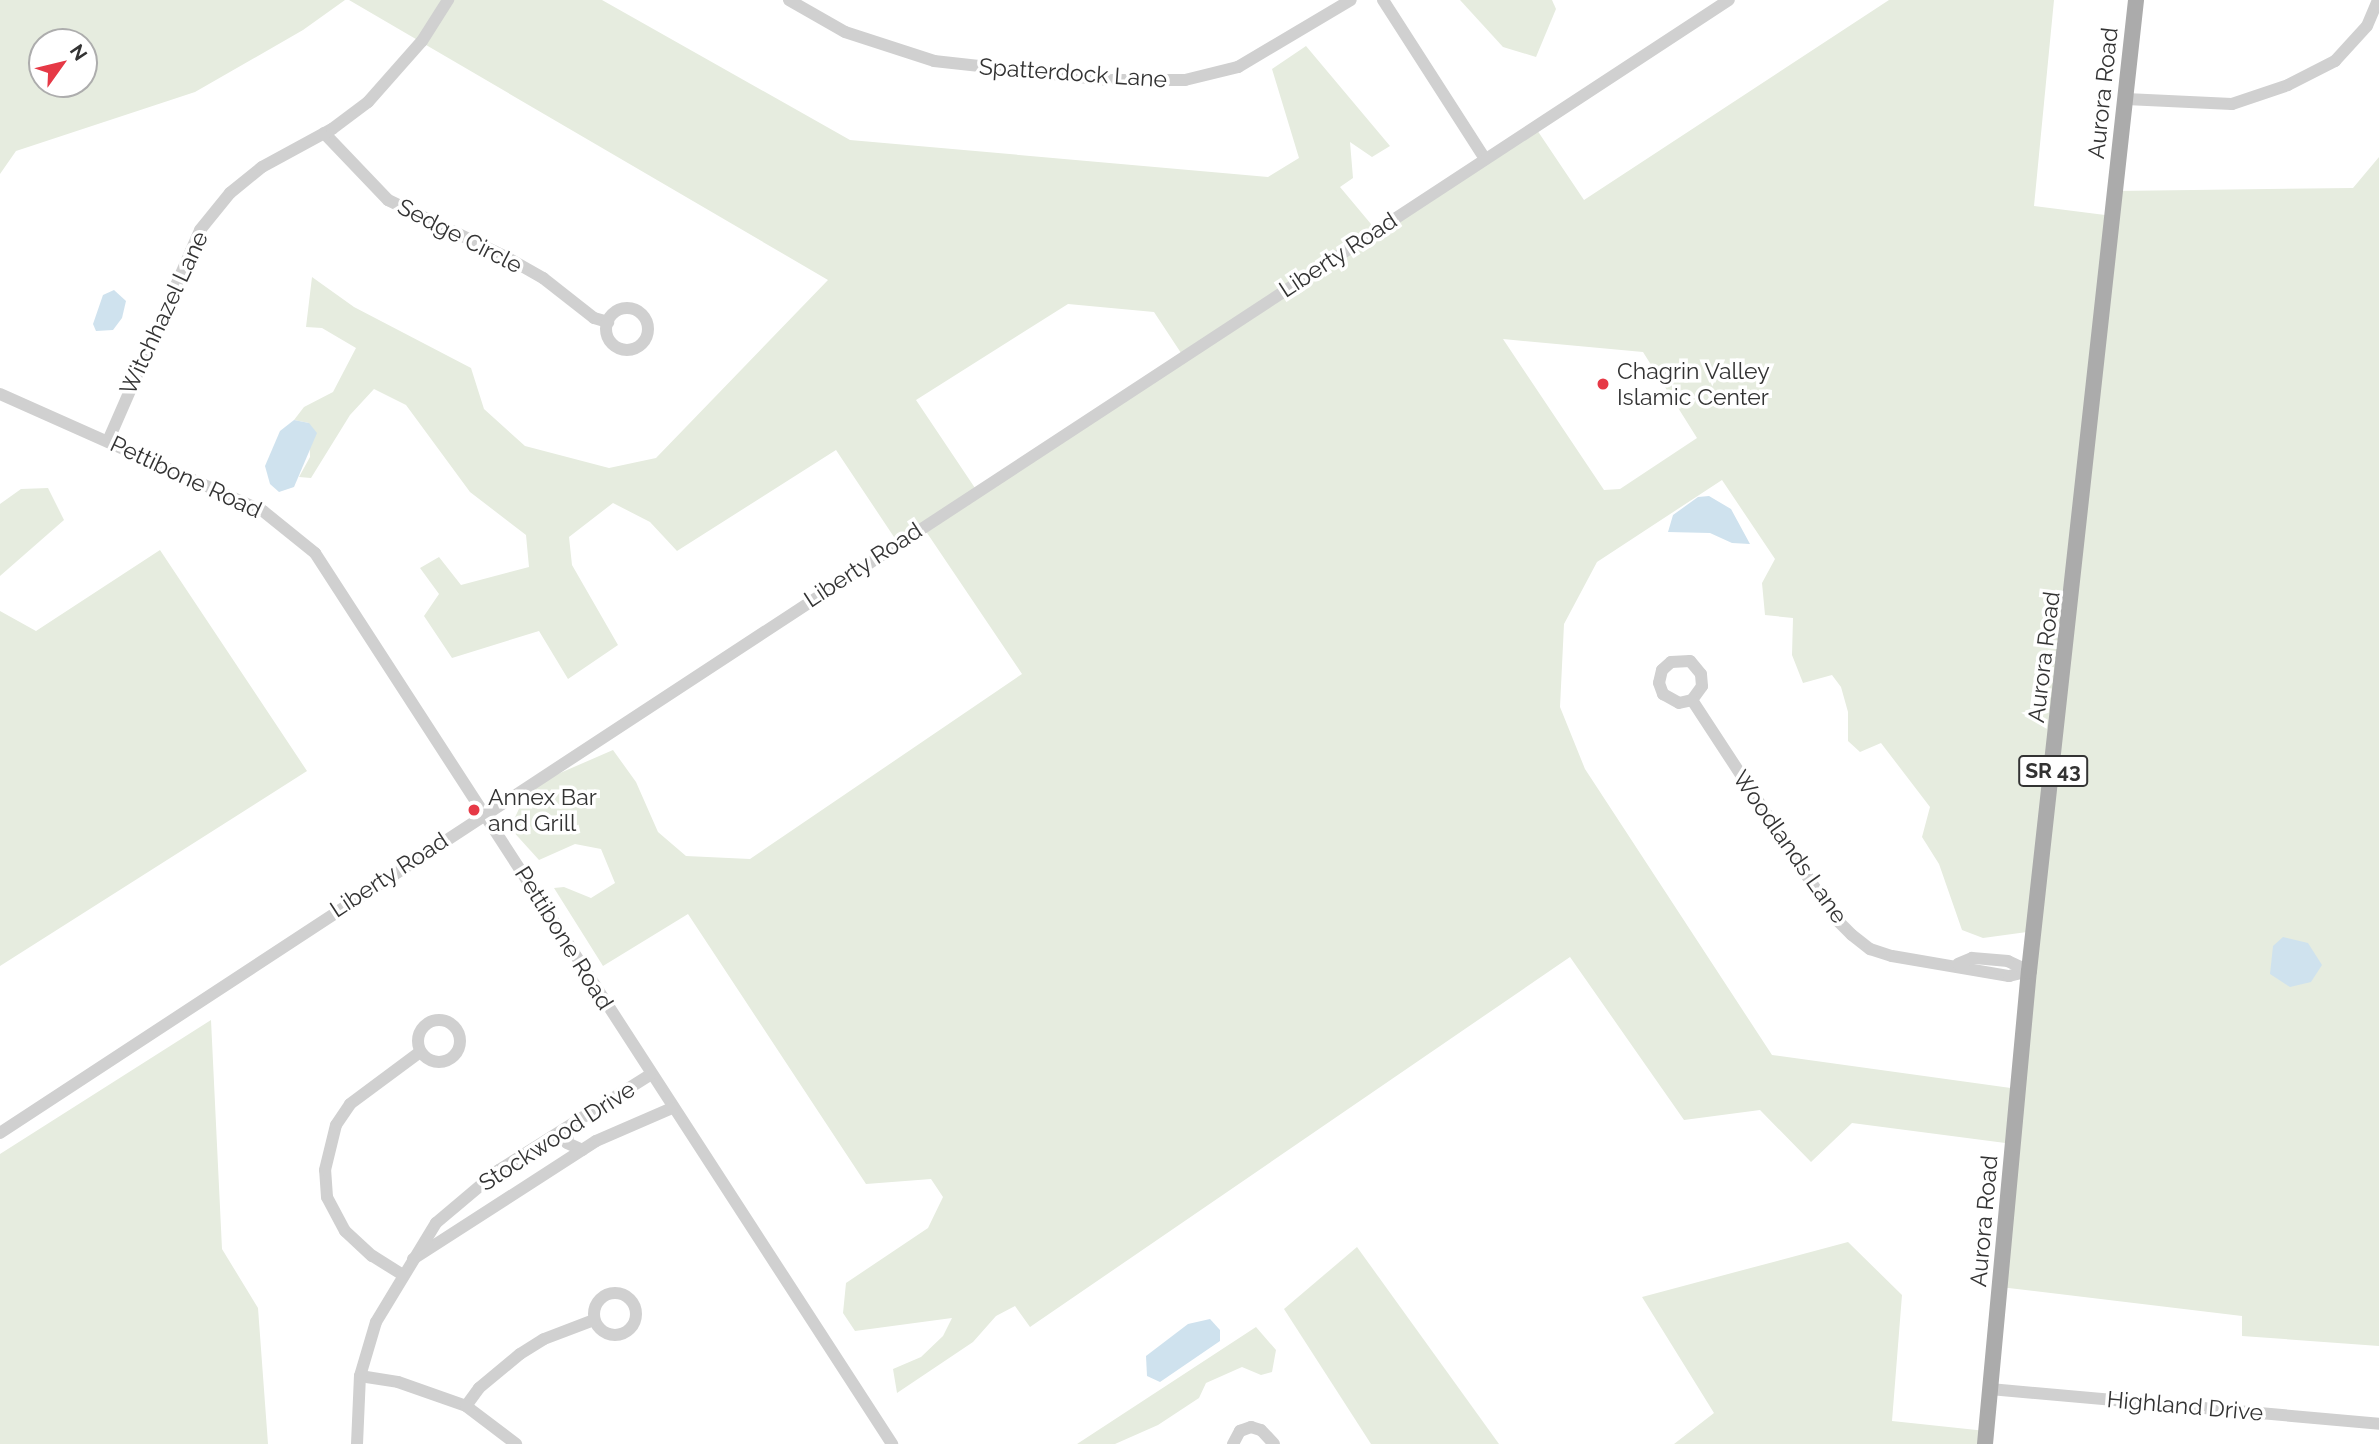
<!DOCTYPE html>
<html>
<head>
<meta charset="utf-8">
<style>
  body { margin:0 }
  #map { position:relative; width:2379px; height:1444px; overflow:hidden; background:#fff; font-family:Raleway,sans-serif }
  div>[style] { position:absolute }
  .green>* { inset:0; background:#e6ecdf }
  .water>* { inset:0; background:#cfe2ee }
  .minor>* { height:12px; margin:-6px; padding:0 6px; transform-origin:6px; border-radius:6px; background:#d0d0d0 }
  .minor>.ring { margin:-6px; padding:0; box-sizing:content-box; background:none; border:12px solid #d0d0d0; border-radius:50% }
  .major>* { height:16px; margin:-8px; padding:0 8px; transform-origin:8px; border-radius:8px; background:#ababab }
  .dots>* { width:19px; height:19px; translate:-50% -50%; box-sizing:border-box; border:4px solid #fff; border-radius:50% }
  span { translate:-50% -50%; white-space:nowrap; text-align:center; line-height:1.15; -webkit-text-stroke:7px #fff; paint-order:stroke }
  .shield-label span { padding:2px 5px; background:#fff; border:2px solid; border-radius:5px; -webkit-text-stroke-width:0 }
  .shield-label { font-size:21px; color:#333; font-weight:700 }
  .street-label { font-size:23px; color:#333 }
  .poi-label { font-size:23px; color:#333 }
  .left { translate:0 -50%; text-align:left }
  .north { position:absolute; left:28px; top:28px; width:70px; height:70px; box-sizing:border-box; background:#fff; border:2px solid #adadad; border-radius:50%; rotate:56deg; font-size:19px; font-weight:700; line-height:28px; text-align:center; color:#333 }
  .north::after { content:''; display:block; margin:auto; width:24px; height:32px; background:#e63946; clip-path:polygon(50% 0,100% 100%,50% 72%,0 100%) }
</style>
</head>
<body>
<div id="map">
  <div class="green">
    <div style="clip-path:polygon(evenodd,0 0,345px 0,303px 30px,195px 92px,16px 151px,0 174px,0 0,84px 42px,84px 84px,42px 84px,42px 42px,84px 42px)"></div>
    <div style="clip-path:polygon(evenodd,349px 0,602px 0,850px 140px,1268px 177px,1299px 158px,1272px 69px,1306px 46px,1390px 146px,1372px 157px,1350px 142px,1353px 178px,1340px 187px,1376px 230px,1535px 127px,1584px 200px,1889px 0,2054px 0,2034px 206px,2113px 216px,2116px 191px,2353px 188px,2379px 157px,2379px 1346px,2242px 1336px,2242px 1316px,2000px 1287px,2013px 1144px,1852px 1123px,1811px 1162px,1760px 1110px,1684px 1120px,1570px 957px,1030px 1327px,1015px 1306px,996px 1316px,973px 1342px,897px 1393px,893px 1369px,921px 1357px,943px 1336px,952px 1318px,855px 1331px,843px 1313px,846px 1283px,928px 1228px,943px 1197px,931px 1179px,866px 1184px,688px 914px,603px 966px,554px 888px,564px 887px,591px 898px,615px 883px,601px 849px,575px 844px,539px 860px,510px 828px,524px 798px,544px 780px,613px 750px,636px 782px,658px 832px,686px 856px,750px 859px,1022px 674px,923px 527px,898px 543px,836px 450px,677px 551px,650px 522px,613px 503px,569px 537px,572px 565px,618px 645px,568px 679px,539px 631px,452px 658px,424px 616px,439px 594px,420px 568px,439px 557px,461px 585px,529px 567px,526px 535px,470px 492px,406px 405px,374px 389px,350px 415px,311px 478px,299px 477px,310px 457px,309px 423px,294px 420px,304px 407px,333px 392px,356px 348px,322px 328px,306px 327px,312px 277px,354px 307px,471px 368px,484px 409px,525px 446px,609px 468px,656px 458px,828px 280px,349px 0,1068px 304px,1154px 312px,1183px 356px,977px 491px,916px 400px,1068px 304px,349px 0,1503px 339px,1643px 352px,1697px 438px,1620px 489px,1604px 490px,1503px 339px,349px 0,1722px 480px,1775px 559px,1762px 583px,1765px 615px,1793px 618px,1792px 655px,1803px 683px,1832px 675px,1841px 687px,1848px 712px,1848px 741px,1860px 752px,1881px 743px,1930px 807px,1922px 837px,1939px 864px,1962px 930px,1983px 938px,2027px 932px,2018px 1089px,1772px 1055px,1585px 769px,1560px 707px,1564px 624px,1597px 562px,1722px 480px)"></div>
    <div style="clip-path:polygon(1460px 0,1552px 0,1556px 9px,1536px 57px,1503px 47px)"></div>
    <div style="clip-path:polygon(48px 488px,64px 520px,0 576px,0 504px,21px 489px)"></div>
    <div style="clip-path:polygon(160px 550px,307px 771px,0 966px,0 611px,36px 631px)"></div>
    <div style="clip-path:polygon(211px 1020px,222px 1249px,258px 1308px,268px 1444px,0 1444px,0 1154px)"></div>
    <div style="clip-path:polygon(1848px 1242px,1902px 1295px,1892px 1421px,1986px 1431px,1985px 1444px,1674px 1444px,1714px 1413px,1642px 1297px)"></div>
    <div style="clip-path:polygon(1357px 1247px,1499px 1444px,1371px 1444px,1284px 1309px)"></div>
    <div style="clip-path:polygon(1256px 1327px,1276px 1350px,1272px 1372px,1261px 1375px,1242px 1367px,1206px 1383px,1199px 1398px,1158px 1425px,1115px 1444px,1077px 1444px)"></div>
  </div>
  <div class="water">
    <div style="clip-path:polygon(114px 290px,126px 301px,122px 318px,113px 330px,96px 331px,93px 324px,103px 295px)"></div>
    <div style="clip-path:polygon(294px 420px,309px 423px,317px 433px,294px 487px,279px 492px,270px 484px,265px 466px,280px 431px)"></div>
    <div style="clip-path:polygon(1709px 496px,1731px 509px,1750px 544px,1732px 543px,1710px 533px,1668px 532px,1673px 515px,1698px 497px)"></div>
    <div style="clip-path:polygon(2283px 937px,2308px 943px,2322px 965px,2311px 982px,2290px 987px,2270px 974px,2273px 946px)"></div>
    <div style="clip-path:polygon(1210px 1319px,1220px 1330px,1220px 1341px,1160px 1382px,1147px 1376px,1146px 1356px,1188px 1324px)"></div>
  </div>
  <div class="minor">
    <div style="left:789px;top:0;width:64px;rotate:29.7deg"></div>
    <div style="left:845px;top:32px;width:94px;rotate:18deg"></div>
    <div style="left:934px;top:61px;width:174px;rotate:6.3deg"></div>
    <div style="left:1107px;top:80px;width:78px"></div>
    <div style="left:1185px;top:80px;width:55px;rotate:-13.8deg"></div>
    <div style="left:1238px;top:67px;width:131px;rotate:-30.7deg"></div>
    <div style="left:1383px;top:0;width:189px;rotate:57.3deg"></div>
    <div style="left:2126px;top:99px;width:106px;rotate:2.7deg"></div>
    <div style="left:2232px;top:104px;width:59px;rotate:-18.7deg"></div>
    <div style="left:2288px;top:85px;width:53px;rotate:-27.1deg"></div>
    <div style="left:2335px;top:61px;width:47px;rotate:-47.6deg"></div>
    <div style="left:2367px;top:26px;width:28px;rotate:-67deg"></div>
    <div style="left:324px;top:133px;width:93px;rotate:46.3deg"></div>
    <div style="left:388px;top:200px;width:131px;rotate:25.8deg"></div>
    <div style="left:506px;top:257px;width:43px;rotate:29.6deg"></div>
    <div style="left:543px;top:278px;width:65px;rotate:38.1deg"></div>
    <div style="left:594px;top:318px;width:15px;rotate:16deg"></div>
    <div class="ring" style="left:606px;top:308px;width:30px;height:30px"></div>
    <div style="left:0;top:394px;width:288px;rotate:24deg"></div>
    <div style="left:263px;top:511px;width:67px;rotate:38.9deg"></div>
    <div style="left:315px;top:553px;width:1062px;rotate:57.07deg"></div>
    <div style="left:108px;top:441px;width:230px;rotate:-66.4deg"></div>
    <div style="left:200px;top:230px;width:48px;rotate:-51deg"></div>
    <div style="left:230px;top:193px;width:41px;rotate:-39.1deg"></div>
    <div style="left:262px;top:167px;width:80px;rotate:-28.5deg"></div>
    <div style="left:332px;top:129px;width:45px;rotate:-36.9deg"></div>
    <div style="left:368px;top:102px;width:81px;rotate:-48.5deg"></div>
    <div style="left:422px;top:41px;width:49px;rotate:-57.6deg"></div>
    <div style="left:1692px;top:700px;width:17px;rotate:-54deg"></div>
    <div style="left:1702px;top:686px;width:12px;rotate:-95deg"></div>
    <div style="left:1701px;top:674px;width:17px;rotate:-130deg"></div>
    <div style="left:1690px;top:661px;width:19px;rotate:177deg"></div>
    <div style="left:1671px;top:662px;width:12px;rotate:138deg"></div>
    <div style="left:1662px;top:670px;width:13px;rotate:103deg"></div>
    <div style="left:1659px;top:683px;width:12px;rotate:70deg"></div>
    <div style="left:1663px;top:694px;width:18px;rotate:29deg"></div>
    <div style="left:1679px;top:703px;width:13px;rotate:-13deg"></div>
    <div style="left:1692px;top:700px;width:259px;rotate:56.8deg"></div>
    <div style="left:1834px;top:917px;width:25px;rotate:45deg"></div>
    <div style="left:1852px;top:935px;width:23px;rotate:38deg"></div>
    <div style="left:1870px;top:949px;width:23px;rotate:18deg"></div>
    <div style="left:1892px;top:956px;width:119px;rotate:9.7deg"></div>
    <div style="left:2009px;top:976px;width:21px;rotate:-14deg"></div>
    <div style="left:2029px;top:971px;width:23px;rotate:-155deg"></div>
    <div style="left:2008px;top:961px;width:36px;rotate:-175deg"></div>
    <div style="left:1972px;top:958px;width:15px;rotate:157deg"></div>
    <div class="ring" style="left:418px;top:1020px;width:30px;height:30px"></div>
    <div style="left:569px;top:1127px;width:16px;rotate:97deg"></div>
    <div style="left:567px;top:1143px;width:17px;rotate:24deg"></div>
    <div style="left:0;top:1133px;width:2067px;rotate:-33.24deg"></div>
    <div style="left:413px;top:1259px;width:218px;rotate:-32.8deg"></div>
    <div style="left:596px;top:1141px;width:83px;rotate:-23.5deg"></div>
    <div style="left:403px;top:1275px;width:36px;rotate:-148deg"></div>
    <div style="left:372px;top:1256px;width:37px;rotate:-137deg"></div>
    <div style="left:345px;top:1231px;width:38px;rotate:-118deg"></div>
    <div style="left:327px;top:1197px;width:27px;rotate:-94deg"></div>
    <div style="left:325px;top:1170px;width:46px;rotate:-76.3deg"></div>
    <div style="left:336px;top:1125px;width:25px;rotate:-56deg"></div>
    <div style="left:350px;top:1104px;width:87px;rotate:-36.6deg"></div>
    <div class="ring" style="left:594px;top:1293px;width:30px;height:30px"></div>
    <div style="left:360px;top:1376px;width:38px;rotate:9deg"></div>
    <div style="left:398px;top:1382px;width:72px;rotate:19.4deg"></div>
    <div style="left:466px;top:1406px;width:63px;rotate:37.2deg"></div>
    <div style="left:1990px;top:1389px;width:391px;rotate:5.1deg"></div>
    <div style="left:466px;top:1406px;width:22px;rotate:-54deg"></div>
    <div style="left:479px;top:1388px;width:53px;rotate:-39.7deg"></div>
    <div style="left:520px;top:1354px;width:28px;rotate:-32deg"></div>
    <div style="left:544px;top:1339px;width:53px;rotate:-20.8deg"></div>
    <div style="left:357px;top:1444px;width:68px;rotate:-87.5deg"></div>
    <div style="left:360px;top:1376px;width:56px;rotate:-73.5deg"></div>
    <div style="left:376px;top:1322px;width:116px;rotate:-58.8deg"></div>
    <div style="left:436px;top:1223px;width:82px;rotate:-40.1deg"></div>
    <div style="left:499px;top:1170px;width:178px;rotate:-32.2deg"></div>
    <div style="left:1233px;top:1444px;width:15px;rotate:-62deg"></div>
    <div style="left:1240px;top:1431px;width:12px;rotate:-20deg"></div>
    <div style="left:1251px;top:1427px;width:10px;rotate:17deg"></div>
    <div style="left:1261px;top:1430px;width:19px;rotate:47deg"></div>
  </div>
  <div class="major">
    <div style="left:1985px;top:1444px;width:475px;rotate:-84.7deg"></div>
    <div style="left:2029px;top:971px;width:977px;rotate:-83.71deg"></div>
  </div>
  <div class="dots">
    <div style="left:1603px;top:384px;background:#e63946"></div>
    <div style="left:474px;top:810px;background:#e63946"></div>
  </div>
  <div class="shield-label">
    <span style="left:2053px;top:771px">SR 43</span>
  </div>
  <div class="street-label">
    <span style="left:1073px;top:73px;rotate:4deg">Spatterdock Lane</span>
    <span style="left:2103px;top:93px;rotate:-84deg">Aurora Road</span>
    <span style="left:460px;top:236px;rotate:27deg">Sedge Circle</span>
    <span style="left:1338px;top:255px;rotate:-33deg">Liberty Road</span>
    <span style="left:164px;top:313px;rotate:-65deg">Witchhazel Lane</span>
    <span style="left:186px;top:477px;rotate:25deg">Pettibone Road</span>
    <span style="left:863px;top:565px;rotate:-33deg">Liberty Road</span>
    <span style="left:2044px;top:657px;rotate:-83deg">Aurora Road</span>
    <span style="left:1790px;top:847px;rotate:55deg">Woodlands Lane</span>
    <span style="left:389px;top:875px;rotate:-33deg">Liberty Road</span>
    <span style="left:564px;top:938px;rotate:58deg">Pettibone Road</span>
    <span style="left:557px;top:1136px;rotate:-33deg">Stockwood Drive</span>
    <span style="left:1984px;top:1221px;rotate:-85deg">Aurora Road</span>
    <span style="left:2185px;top:1406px;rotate:5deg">Highland Drive</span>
  </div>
  <div class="poi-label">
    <span class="left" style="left:1617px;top:384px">Chagrin Valley<br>Islamic Center</span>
    <span class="left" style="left:488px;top:810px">Annex Bar<br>and Grill</span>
  </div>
  <div class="north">N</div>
</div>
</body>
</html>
